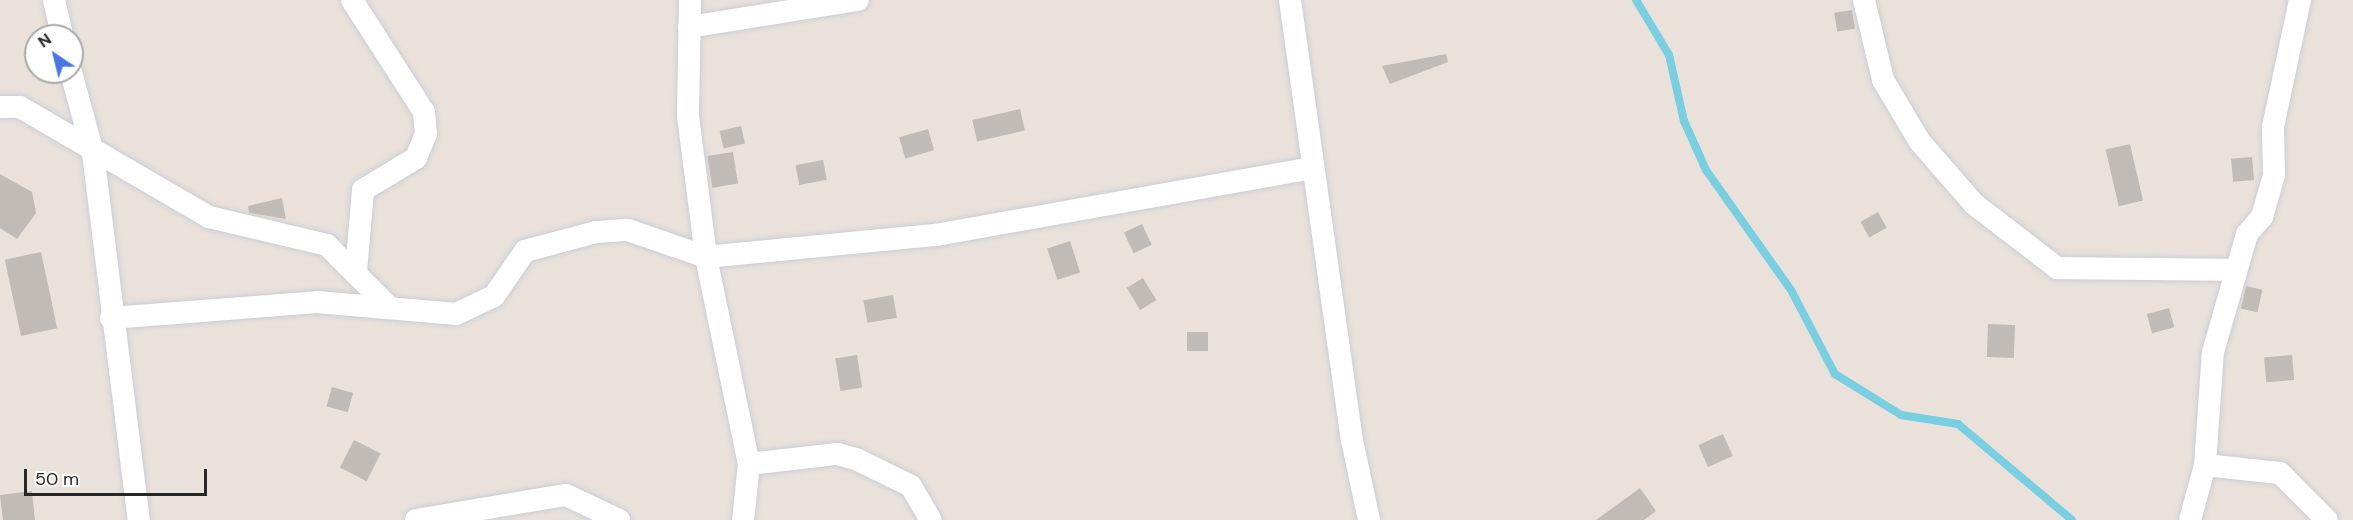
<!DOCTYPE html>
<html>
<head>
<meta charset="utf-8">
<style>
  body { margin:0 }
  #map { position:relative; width:2353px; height:520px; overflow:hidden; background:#e9e1da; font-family:"DM Sans",sans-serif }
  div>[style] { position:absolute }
  .stream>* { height:8px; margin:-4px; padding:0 4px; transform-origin:4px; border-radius:4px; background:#77cfe1 }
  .building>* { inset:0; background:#c1bbb7; transform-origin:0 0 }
  .roads { filter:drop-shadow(0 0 2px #c9cdd8) drop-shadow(0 0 2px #c9cdd8) }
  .minor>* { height:22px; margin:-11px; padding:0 11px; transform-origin:11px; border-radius:11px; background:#fff }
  span { translate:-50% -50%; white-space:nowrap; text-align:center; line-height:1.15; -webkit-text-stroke:6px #fff; paint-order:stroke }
  .north { position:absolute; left:24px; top:24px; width:60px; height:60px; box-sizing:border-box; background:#fff; border:2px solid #a9a9a9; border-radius:50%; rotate:325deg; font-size:16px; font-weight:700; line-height:24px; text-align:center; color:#272727 }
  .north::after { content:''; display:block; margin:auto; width:21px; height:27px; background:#4976e7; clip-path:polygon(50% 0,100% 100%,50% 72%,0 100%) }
  .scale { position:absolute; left:24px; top:469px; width:183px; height:27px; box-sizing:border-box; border:3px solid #272727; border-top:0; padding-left:8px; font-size:18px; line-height:21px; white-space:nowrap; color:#272727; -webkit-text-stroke:4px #fff; paint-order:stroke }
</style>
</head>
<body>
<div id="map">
  <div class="stream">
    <div style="left:1636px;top:0;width:64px;rotate:59deg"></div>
    <div style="left:1669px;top:55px;width:68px;rotate:77.2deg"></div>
    <div style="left:1684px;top:121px;width:54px;rotate:65.8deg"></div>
    <div style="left:1706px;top:170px;width:147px;rotate:54.7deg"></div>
    <div style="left:1791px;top:290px;width:95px;rotate:62.4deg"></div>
    <div style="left:1835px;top:374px;width:78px;rotate:31.8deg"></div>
    <div style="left:1901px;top:415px;width:58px;rotate:9deg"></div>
    <div style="left:1958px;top:424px;width:149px;rotate:40.1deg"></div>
  </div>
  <div class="building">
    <div style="left:1852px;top:10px;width:19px;height:18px;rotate:81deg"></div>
    <div style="clip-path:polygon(1446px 54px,1448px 62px,1390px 84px,1382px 66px)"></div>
    <div style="left:1020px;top:109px;width:22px;height:49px;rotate:77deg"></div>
    <div style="left:741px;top:126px;width:18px;height:22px;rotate:77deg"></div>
    <div style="left:928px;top:129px;width:22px;height:30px;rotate:74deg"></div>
    <div style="left:2130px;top:144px;width:58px;height:25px;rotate:77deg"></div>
    <div style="left:733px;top:152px;width:32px;height:26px;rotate:81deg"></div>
    <div style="left:2252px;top:157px;width:23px;height:21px;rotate:85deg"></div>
    <div style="left:823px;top:160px;width:20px;height:28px;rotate:79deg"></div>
    <div style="clip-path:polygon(0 174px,32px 192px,36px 213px,17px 239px,0 228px)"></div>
    <div style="clip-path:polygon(282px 198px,286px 219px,249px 213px,248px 206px)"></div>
    <div style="left:1878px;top:212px;width:18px;height:20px;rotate:61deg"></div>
    <div style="left:1142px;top:224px;width:23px;height:20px;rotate:65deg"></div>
    <div style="left:1070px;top:241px;width:33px;height:24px;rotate:72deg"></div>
    <div style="left:41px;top:252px;width:78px;height:37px;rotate:78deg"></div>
    <div style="left:1143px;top:278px;width:26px;height:19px;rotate:59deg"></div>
    <div style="left:2246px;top:286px;width:17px;height:23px;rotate:13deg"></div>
    <div style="left:893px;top:295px;width:23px;height:30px;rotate:80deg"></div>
    <div style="left:2169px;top:308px;width:20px;height:23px;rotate:75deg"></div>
    <div style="left:1988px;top:324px;width:27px;height:33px;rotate:2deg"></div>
    <div style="left:1187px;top:332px;width:21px;height:19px"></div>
    <div style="left:857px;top:355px;width:33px;height:22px;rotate:81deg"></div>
    <div style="left:2292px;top:355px;width:25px;height:28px;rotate:85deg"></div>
    <div style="left:332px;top:387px;width:22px;height:20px;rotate:16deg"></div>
    <div style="left:1723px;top:434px;width:24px;height:27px;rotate:66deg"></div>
    <div style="left:354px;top:440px;width:30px;height:31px;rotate:27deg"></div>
    <div style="clip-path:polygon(1640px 488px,1656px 511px,1644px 520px,1596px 520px)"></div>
    <div style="clip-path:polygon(32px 491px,35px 520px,3px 520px,0 495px)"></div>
  </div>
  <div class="roads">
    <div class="minor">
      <div style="left:54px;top:0;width:37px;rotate:77deg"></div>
      <div style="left:352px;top:0;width:133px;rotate:57.3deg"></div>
      <div style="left:424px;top:112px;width:22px;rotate:85deg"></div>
      <div style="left:426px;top:134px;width:26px;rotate:113deg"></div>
      <div style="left:416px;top:158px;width:62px;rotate:148.9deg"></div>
      <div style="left:363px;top:190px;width:81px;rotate:94.9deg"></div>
      <div style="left:690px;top:0;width:116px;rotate:91deg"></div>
      <div style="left:688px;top:116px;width:142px;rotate:82.7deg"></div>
      <div style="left:706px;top:257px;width:211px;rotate:78.3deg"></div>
      <div style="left:749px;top:464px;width:56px;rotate:96.1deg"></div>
      <div style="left:1290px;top:0;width:444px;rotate:82deg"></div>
      <div style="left:1352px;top:440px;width:82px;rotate:78deg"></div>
      <div style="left:1864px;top:0;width:82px;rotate:76.6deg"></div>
      <div style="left:1883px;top:80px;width:72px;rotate:59.2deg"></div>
      <div style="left:1920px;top:142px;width:82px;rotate:48.9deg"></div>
      <div style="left:1974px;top:204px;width:105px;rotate:37.6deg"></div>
      <div style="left:2057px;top:268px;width:179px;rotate:0.6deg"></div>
      <div style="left:689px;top:27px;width:171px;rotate:-9.1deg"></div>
      <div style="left:71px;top:72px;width:84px;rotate:74.8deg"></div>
      <div style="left:93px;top:153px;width:370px;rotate:82.9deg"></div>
      <div style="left:0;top:107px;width:20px"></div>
      <div style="left:20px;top:107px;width:219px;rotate:30.2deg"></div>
      <div style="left:209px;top:217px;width:121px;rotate:13.3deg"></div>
      <div style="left:327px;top:245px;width:88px;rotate:45deg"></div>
      <div style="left:111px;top:318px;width:207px;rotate:-4.4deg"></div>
      <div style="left:317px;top:302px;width:140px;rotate:4.9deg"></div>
      <div style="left:456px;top:314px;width:42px;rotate:-25.3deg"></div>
      <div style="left:494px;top:296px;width:55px;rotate:-55.4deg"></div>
      <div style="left:525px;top:251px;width:73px;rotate:-15deg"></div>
      <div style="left:596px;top:232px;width:32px;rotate:-4deg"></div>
      <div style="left:628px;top:230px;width:83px;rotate:19.1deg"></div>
      <div style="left:706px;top:257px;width:231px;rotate:-5.5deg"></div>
      <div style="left:936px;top:235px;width:382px;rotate:-10.1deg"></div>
      <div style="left:749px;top:464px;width:89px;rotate:-6.5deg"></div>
      <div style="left:837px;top:454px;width:20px;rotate:15deg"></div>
      <div style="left:856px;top:459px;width:61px;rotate:26.1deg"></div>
      <div style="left:911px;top:486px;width:39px;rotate:60deg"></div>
      <div style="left:2205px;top:465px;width:75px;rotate:6.1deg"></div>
      <div style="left:2280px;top:473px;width:66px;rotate:45deg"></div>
      <div style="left:416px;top:520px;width:152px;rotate:-9.5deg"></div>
      <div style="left:566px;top:495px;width:59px;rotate:25.3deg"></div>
      <div style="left:2190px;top:520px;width:57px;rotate:-74.7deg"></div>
      <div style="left:2205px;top:465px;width:113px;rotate:-86deg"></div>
      <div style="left:2213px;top:352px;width:123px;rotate:-73.9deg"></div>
      <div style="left:2247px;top:234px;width:23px;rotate:-49deg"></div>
      <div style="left:2262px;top:217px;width:44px;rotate:-74.1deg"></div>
      <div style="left:2274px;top:175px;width:48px;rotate:-91.2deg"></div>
      <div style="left:2273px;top:127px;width:130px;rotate:-78deg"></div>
    </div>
  </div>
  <div class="north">N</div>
  <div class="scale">50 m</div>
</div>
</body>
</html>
